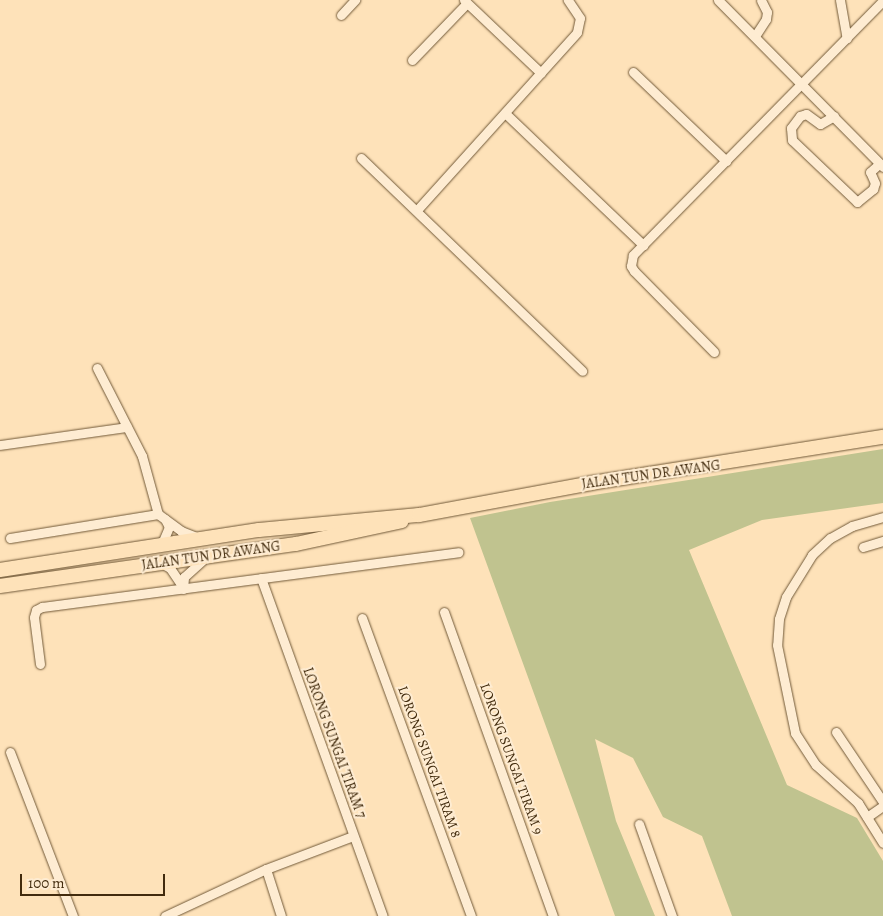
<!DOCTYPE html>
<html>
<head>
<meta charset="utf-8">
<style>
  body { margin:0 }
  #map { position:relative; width:883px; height:916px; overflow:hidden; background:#fee2b9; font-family:Alegreya,serif }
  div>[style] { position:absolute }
  .green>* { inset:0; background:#c0c38f }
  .roads { filter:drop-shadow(0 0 1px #715938) drop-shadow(0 0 1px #715938) }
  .minor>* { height:9px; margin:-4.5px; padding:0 4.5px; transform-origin:4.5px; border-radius:4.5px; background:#feecd2 }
  .primary>* { height:14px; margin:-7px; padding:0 7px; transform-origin:7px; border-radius:7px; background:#fee2b9 }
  span { translate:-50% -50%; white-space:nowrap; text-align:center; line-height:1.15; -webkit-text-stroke:4px #feecd2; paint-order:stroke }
  .street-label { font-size:14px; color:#422b0d }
  .scale { position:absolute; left:20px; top:874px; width:145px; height:22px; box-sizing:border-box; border:2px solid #422b0d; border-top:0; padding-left:6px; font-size:15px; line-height:18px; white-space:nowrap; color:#422b0d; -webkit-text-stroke:4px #feecd2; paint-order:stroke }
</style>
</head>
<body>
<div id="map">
  <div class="green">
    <div style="clip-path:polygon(883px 449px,883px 503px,762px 520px,689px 550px,787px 785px,857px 818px,883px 861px,883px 916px,732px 916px,702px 836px,663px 817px,633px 758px,595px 739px,616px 821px,655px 916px,615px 916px,470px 518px,550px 502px)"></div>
  </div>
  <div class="roads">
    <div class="minor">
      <div style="left:464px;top:0;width:106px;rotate:43.5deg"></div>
      <div style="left:718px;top:0;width:235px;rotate:45.3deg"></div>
      <div style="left:840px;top:0;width:39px;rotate:80deg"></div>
      <div style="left:341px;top:15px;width:21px;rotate:-47deg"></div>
      <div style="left:755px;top:36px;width:20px;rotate:-57deg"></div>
      <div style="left:766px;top:19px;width:7px;rotate:-82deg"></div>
      <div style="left:767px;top:12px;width:13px;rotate:-117deg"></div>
      <div style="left:412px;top:60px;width:79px;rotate:-46deg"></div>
      <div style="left:633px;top:72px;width:129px;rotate:43.7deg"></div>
      <div style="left:506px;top:114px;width:190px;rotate:43.7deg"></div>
      <div style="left:834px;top:116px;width:16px;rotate:150deg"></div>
      <div style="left:820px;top:124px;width:17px;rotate:-144deg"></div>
      <div style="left:806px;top:114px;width:6px;rotate:162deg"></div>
      <div style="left:800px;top:116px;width:15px;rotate:127deg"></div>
      <div style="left:791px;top:128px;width:12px;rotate:85deg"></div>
      <div style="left:792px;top:140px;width:90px;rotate:43.6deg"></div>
      <div style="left:857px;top:202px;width:21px;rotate:-39deg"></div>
      <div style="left:873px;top:189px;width:6px;rotate:-72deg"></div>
      <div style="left:875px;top:183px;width:12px;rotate:-114deg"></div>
      <div style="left:870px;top:172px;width:12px;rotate:-42deg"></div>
      <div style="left:361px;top:158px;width:307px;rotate:43.9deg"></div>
      <div style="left:417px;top:210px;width:239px;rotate:-48deg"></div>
      <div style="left:577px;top:32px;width:14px;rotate:-78deg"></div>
      <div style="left:580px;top:18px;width:22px;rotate:-124deg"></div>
      <div style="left:714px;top:352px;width:114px;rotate:-134.6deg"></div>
      <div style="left:634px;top:271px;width:6px;rotate:-121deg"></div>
      <div style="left:631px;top:266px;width:11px;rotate:-80deg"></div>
      <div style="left:633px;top:255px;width:356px;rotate:-45.5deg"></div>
      <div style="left:97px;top:368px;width:99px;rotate:62.9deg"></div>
      <div style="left:142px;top:456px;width:60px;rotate:74.6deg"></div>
      <div style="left:158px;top:514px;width:29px;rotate:36deg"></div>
      <div style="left:181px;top:531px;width:17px;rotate:21deg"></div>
      <div style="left:0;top:445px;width:128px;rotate:-8.1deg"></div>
      <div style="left:883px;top:517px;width:32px;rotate:164deg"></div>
      <div style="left:852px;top:526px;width:25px;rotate:151deg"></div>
      <div style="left:830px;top:538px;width:25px;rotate:137deg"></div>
      <div style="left:812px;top:555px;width:49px;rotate:121.8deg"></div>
      <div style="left:786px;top:597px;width:23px;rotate:108deg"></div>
      <div style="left:779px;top:619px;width:26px;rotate:94deg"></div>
      <div style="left:777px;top:645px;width:90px;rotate:78.4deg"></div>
      <div style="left:795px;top:733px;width:38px;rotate:57deg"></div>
      <div style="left:816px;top:765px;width:57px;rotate:42.1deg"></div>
      <div style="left:858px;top:803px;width:47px;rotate:58deg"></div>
      <div style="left:10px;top:538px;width:150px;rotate:-9.2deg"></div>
      <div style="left:156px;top:545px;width:8px;rotate:-30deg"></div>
      <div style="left:163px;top:541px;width:15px;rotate:-67deg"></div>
      <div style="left:169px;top:527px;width:9px;rotate:-117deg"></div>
      <div style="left:863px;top:547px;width:21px;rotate:-17deg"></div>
      <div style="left:161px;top:563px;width:10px;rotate:29deg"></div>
      <div style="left:170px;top:568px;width:22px;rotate:56deg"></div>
      <div style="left:261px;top:578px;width:359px;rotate:70.2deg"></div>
      <div style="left:183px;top:589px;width:12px;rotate:-85deg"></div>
      <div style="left:184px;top:577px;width:28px;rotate:-42deg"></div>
      <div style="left:444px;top:612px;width:323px;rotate:70.3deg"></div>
      <div style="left:362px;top:618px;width:317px;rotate:69.9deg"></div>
      <div style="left:40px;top:664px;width:47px;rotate:-97.3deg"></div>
      <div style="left:34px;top:617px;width:7px;rotate:-74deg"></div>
      <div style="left:36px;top:610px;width:7px;rotate:-27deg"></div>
      <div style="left:42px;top:607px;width:420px;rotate:-7.5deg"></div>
      <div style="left:836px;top:732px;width:84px;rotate:56.1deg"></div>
      <div style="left:10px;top:752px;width:176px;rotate:69deg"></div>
      <div style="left:867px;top:817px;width:19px;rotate:-35deg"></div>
      <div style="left:639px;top:824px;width:98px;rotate:70.3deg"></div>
      <div style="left:266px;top:869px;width:49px;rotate:72.3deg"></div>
      <div style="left:165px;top:916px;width:111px;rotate:-25deg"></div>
      <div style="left:266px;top:869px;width:93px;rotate:-20.8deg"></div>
    </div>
    <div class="primary">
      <div style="left:0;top:570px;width:262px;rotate:-8.8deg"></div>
      <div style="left:259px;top:530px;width:161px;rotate:-5.4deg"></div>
      <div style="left:419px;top:515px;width:175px;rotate:-10.5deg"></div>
      <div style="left:591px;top:483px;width:296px;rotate:-9deg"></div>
      <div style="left:0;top:586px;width:299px;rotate:-8.1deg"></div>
      <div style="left:296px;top:544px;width:108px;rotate:-12.2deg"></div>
    </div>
  </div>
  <div class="street-label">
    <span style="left:651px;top:475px;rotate:-8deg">JALAN TUN DR AWANG</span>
    <span style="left:211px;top:556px;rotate:-8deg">JALAN TUN DR AWANG</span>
    <span style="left:334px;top:743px;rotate:70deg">LORONG SUNGAI TIRAM 7</span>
    <span style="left:511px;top:759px;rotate:70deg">LORONG SUNGAI TIRAM 9</span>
    <span style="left:429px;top:762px;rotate:70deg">LORONG SUNGAI TIRAM 8</span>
  </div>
  <div class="scale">100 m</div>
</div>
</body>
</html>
